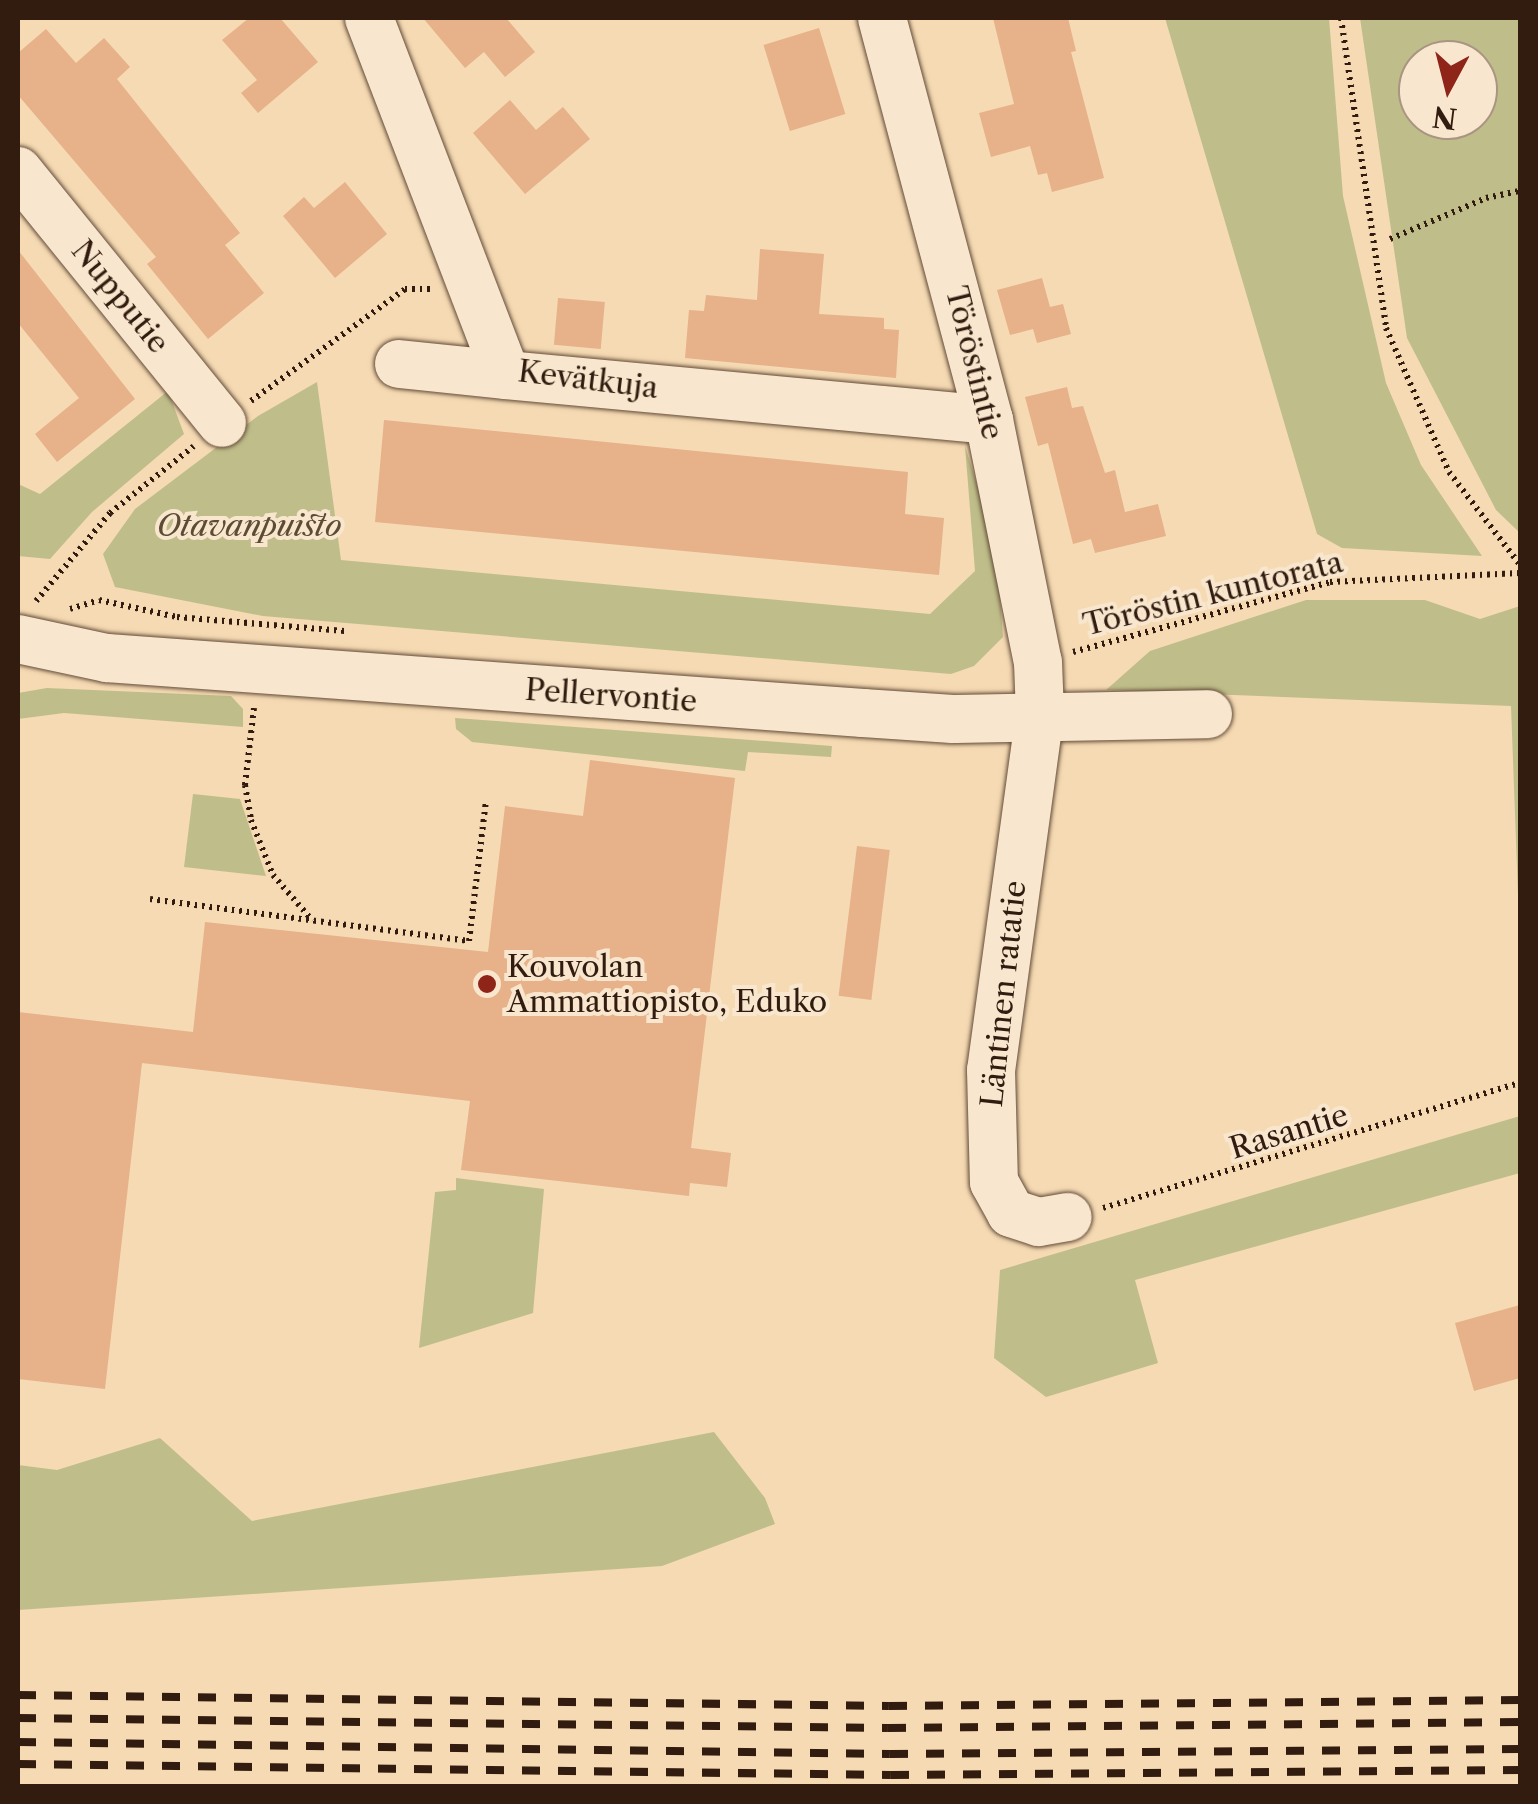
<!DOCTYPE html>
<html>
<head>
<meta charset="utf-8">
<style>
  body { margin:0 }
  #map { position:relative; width:1538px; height:1804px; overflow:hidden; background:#f5dab3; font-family:"Libre Caslon Text",serif }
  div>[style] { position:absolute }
  .green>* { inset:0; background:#bfbe8a }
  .building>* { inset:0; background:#e7b189; transform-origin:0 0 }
  .path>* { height:6px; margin-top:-3px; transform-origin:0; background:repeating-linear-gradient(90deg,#321b0f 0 2.5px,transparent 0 7.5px) }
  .roads { filter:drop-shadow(0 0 2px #634b38) drop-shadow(0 0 2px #634b38) }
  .minor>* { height:48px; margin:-24px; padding:0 24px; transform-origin:24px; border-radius:24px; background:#f8e7ce }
  .rail>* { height:8px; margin-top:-4px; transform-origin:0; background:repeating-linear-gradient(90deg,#321b0f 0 18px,transparent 0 36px) }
  .dots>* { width:28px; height:28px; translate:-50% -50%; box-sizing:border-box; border:5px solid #f8e7ce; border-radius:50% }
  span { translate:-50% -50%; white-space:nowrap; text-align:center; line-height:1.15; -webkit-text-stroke:8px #f8e7ce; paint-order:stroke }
  .street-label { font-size:30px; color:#321b0f }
  .park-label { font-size:30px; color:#5c4c34; font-style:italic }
  .poi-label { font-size:30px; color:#321b0f }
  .left { translate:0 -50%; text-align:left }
  .frame { position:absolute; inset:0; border:20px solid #321b0f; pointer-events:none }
  .north { position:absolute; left:1398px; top:40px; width:100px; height:100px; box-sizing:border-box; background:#f8e7ce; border:2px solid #a99582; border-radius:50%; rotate:187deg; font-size:28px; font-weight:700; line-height:40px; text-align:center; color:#321b0f }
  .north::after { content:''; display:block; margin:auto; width:35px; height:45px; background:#8f2418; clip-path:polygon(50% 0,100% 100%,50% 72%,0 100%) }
</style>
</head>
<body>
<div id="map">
  <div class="green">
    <div style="clip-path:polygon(1165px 18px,1329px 18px,1343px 196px,1386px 383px,1421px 465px,1482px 556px,1342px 548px,1317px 534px)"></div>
    <div style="clip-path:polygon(evenodd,1360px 18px,1520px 18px,1520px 533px,1496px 510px,1407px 338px,1360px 18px,1418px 60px,1478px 60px,1478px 120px,1418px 120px,1418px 60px)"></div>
    <div style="clip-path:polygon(317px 382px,341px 560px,930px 614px,975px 571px,965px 446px,996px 546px,1003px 637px,974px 666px,951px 674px,263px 616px,115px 587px,103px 554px,135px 509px,258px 416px)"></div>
    <div style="clip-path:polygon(168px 391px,184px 434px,92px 512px,50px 559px,18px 556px,18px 484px,40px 494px)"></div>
    <div style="clip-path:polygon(1306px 600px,1425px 600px,1480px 619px,1520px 606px,1520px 949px,1511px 706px,1106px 690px,1150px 651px)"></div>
    <div style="clip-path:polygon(47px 688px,231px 696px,243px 709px,243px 727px,64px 713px,18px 719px,18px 693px)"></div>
    <div style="clip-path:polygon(455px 718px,832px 746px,831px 757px,748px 752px,745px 771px,472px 742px,456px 729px)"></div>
    <div style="clip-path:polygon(193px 794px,240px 799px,266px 876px,184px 867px)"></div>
    <div style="clip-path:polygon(1520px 1116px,1520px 1173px,1135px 1280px,1158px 1363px,1046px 1397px,994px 1358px,1000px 1270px)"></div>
    <div style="clip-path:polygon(456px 1178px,544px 1189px,533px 1313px,419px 1348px,435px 1192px,456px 1190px)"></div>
    <div style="clip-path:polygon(714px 1432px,765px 1498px,775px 1524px,662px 1566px,18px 1610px,18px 1465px,57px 1470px,160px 1438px,252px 1521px)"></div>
  </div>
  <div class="building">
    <div style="clip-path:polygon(249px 18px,280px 18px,318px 62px,258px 113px,241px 93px,257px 80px,222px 40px)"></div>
    <div style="clip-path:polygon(423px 18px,506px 18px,535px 52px,505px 77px,484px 52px,465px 68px)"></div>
    <div style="clip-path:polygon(993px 18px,1068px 18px,1076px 51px,1071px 52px,1104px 178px,1052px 192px,1047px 173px,1038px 175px,1030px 146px,991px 157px,979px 113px,1014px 104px)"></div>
    <div style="left:819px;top:28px;width:90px;height:58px;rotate:73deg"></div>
    <div style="clip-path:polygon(46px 29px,76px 63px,104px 38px,130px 67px,117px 79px,240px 233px,225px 245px,264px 293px,208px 339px,147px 264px,156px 257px,18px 95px,18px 53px)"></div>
    <div style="clip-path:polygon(510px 100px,536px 130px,563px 107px,590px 139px,525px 194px,473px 133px)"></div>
    <div style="clip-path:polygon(345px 182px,387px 234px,335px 278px,283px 216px,304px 197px,314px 208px)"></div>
    <div style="clip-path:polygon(760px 249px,824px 254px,819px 314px,884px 318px,884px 329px,899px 330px,896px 378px,685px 358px,689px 310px,704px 311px,706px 295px,757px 300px)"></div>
    <div style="clip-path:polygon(18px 250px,135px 399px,57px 462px,35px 434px,79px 398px,18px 323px)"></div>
    <div style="clip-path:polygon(1042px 278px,1050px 307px,1063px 304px,1071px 334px,1037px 343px,1033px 329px,1010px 335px,997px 290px)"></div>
    <div style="left:558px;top:298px;width:47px;height:47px;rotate:5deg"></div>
    <div style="clip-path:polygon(1067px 387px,1072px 408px,1083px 406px,1105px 473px,1115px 470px,1125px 512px,1158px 504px,1166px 536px,1095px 553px,1091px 539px,1073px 544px,1048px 443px,1038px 446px,1025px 397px)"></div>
    <div style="clip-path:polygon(384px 420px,908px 472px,905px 514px,944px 518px,939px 575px,375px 522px)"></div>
    <div style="clip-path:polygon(590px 760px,735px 778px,691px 1148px,731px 1153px,727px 1187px,690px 1183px,689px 1196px,461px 1170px,470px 1101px,142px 1063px,105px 1389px,18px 1379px,18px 1012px,193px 1032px,205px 922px,488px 952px,505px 806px,583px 816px)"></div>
    <div style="left:857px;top:846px;width:33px;height:151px;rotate:7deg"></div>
    <div style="clip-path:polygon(1520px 1305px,1520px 1378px,1474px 1391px,1455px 1323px)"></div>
  </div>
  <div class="path">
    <div style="left:1341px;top:18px;width:313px;rotate:81.7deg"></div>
    <div style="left:1386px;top:328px;width:157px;rotate:66.4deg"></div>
    <div style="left:1449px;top:472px;width:117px;rotate:52.6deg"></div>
    <div style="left:1390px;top:239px;width:104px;rotate:-23.1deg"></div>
    <div style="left:1486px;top:198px;width:35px;rotate:-12deg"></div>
    <div style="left:251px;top:401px;width:190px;rotate:-36deg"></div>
    <div style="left:405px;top:289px;width:27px"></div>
    <div style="left:36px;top:601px;width:115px;rotate:-49.9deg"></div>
    <div style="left:110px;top:513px;width:107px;rotate:-38.6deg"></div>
    <div style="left:70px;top:609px;width:30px;rotate:-17deg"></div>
    <div style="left:99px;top:600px;width:80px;rotate:12.3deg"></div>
    <div style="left:177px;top:617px;width:168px;rotate:4.8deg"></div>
    <div style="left:1073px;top:652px;width:266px;rotate:-15.2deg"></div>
    <div style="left:1330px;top:582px;width:190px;rotate:-2.7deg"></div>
    <div style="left:254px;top:708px;width:78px;rotate:96.7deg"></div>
    <div style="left:245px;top:785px;width:36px;rotate:80deg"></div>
    <div style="left:251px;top:820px;width:59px;rotate:68.2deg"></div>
    <div style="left:273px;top:875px;width:60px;rotate:49.1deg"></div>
    <div style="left:150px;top:899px;width:322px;rotate:7.5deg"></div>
    <div style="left:469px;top:941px;width:141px;rotate:-83.1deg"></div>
    <div style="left:1103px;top:1208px;width:435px;rotate:-16.7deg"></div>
  </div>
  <div class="roads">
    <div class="minor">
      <div style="left:369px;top:18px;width:382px;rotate:69deg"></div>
      <div style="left:506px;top:375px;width:485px;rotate:5.3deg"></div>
      <div style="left:882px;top:18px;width:416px;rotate:75.1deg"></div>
      <div style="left:989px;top:420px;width:247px;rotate:78.6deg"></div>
      <div style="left:1038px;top:662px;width:51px;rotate:87.8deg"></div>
      <div style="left:1040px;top:713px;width:360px;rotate:97.8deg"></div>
      <div style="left:991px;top:1070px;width:112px;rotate:88.5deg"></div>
      <div style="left:994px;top:1182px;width:35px;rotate:61deg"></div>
      <div style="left:1011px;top:1213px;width:29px;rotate:18deg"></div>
      <div style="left:1039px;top:1222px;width:29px;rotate:-10deg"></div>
      <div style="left:18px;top:171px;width:324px;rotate:51deg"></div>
      <div style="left:399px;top:364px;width:108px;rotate:5.9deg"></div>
      <div style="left:18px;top:639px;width:91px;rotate:12.1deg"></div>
      <div style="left:107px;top:658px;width:758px;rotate:4.16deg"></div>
      <div style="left:863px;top:713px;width:90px;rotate:3.8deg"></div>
      <div style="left:953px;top:719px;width:255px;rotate:-1.1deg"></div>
    </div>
  </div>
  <div class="rail">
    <div style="left:18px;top:1695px;width:871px;rotate:0.72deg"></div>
    <div style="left:889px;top:1706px;width:631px;rotate:-0.54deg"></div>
    <div style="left:18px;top:1718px;width:870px;rotate:0.66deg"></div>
    <div style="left:888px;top:1728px;width:632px;rotate:-0.54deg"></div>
    <div style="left:18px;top:1742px;width:872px;rotate:0.79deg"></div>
    <div style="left:890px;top:1754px;width:630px;rotate:-0.45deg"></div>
    <div style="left:18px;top:1764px;width:873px;rotate:0.72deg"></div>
    <div style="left:891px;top:1775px;width:629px;rotate:-0.46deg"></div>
  </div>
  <div class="dots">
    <div style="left:487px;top:984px;background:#8f2418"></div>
  </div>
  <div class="street-label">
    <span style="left:120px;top:297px;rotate:51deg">Nupputie</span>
    <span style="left:974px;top:363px;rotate:76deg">Töröstintie</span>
    <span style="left:588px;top:380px;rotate:7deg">Kevätkuja</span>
    <span style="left:1213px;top:594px;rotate:-14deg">Töröstin kuntorata</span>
    <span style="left:611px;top:696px;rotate:4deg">Pellervontie</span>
    <span style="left:1004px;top:994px;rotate:-84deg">Läntinen ratatie</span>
    <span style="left:1289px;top:1132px;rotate:-17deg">Rasantie</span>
  </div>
  <div class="park-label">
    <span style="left:249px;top:526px">Otavanpuisto</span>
  </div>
  <div class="poi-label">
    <span class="left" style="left:507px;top:984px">Kouvolan<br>Ammattiopisto, Eduko</span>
  </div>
  <div class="frame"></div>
  <div class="north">N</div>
</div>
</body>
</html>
